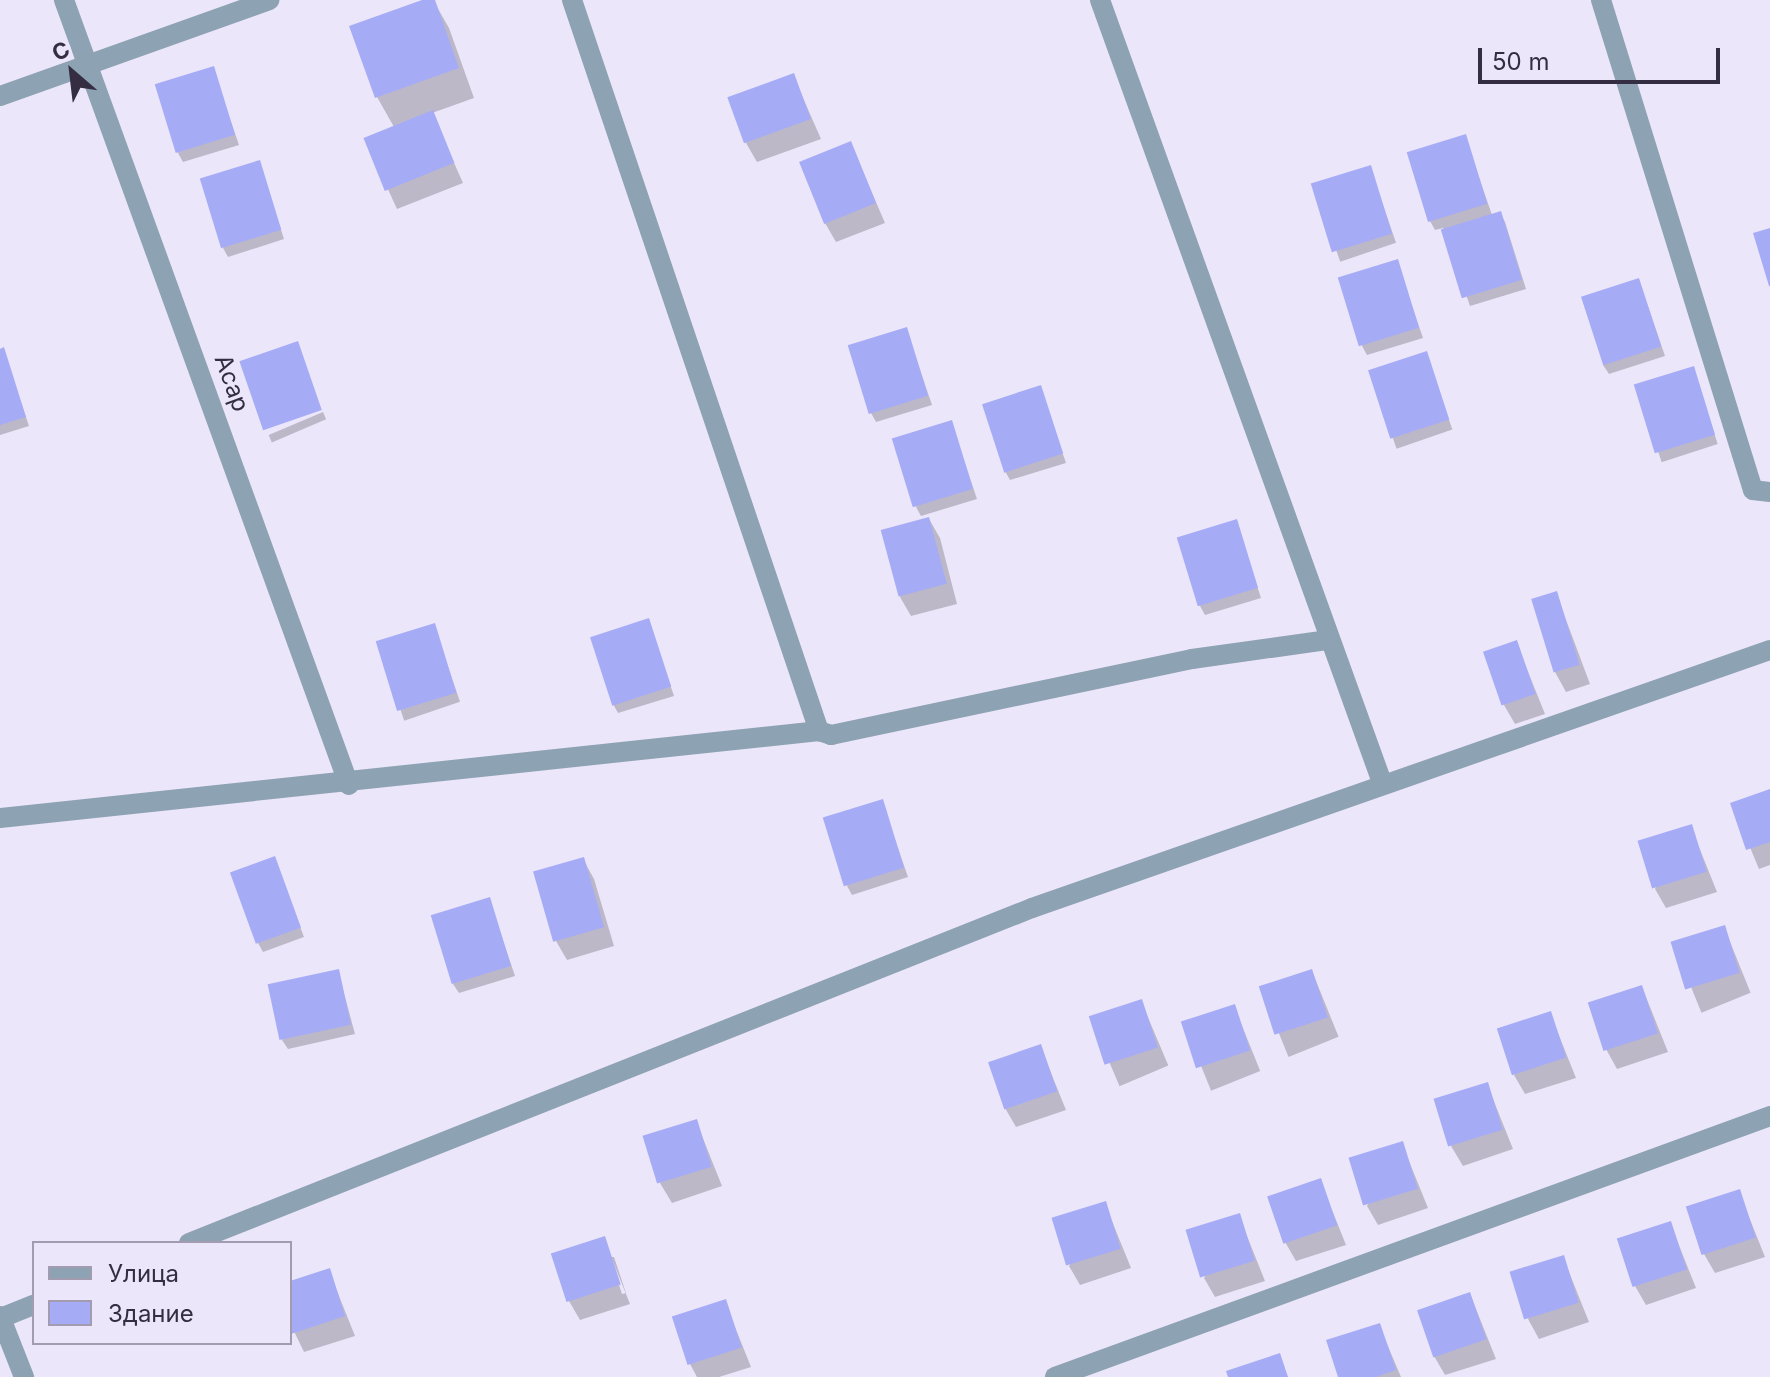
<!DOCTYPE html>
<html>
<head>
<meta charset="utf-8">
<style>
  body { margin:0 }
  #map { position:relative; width:1770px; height:1377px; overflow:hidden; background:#ece6fb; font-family:Inter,sans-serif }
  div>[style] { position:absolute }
  .shadow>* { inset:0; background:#0003; transform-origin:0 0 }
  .building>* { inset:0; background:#a5acf5; transform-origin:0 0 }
  .minor>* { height:20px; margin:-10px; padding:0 10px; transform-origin:10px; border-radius:10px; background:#8da2b2 }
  span { translate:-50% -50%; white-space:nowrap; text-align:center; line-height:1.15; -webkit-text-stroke:6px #ece6fb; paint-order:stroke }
  .street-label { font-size:24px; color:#352e43 }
  .legend { position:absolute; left:32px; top:1241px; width:260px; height:104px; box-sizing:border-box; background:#ece6fb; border:2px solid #a39cb1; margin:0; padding:10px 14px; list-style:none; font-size:24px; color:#352e43 }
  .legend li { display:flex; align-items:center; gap:16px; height:40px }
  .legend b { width:40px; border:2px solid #a39cb1 }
  .north { position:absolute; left:32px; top:32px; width:80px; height:80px; -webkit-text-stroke:6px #ece6fb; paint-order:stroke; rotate:332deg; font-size:22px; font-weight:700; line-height:32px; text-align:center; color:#352e43 }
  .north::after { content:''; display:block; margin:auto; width:28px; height:36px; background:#352e43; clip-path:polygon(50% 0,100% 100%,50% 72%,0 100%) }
  .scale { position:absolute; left:1478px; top:48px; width:242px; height:36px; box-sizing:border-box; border:4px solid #352e43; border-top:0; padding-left:10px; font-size:24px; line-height:28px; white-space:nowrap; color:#352e43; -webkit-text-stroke:6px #ece6fb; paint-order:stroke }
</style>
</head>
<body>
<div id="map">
  <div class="shadow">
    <div style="clip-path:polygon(433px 0,449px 28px,474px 98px,432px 113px,463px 183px,397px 209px,365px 139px,394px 127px,377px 97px,352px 27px)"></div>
    <div style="clip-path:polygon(213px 69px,239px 145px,183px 162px,178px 153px)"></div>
    <div style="clip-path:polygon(793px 75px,821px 139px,757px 162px,746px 143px)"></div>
    <div style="clip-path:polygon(1465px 137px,1492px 215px,1500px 213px,1505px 222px,1526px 289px,1470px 306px,1443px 228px,1435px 230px,1430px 221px)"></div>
    <div style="clip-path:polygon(851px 144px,885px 223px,836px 242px,825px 223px)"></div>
    <div style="clip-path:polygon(259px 163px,284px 239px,228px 257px,223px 248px)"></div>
    <div style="left:1370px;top:167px;width:80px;height:59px;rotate:71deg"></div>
    <div style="clip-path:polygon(1397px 262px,1423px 338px,1367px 355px,1362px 346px)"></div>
    <div style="clip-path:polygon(1639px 280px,1665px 356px,1609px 374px,1603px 365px)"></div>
    <div style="clip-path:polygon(906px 329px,932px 405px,876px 422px,871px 413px)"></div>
    <div style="clip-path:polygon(3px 350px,29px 426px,0 435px,0 351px)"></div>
    <div style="left:1426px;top:353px;width:81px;height:59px;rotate:71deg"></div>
    <div style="left:1693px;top:368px;width:80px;height:59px;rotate:72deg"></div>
    <div style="clip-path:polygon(1040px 387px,1066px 463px,1010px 480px,1005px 471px)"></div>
    <div style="left:323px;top:412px;width:8px;height:59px;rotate:67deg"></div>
    <div style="clip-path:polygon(951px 422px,977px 499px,921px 516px,916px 507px)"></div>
    <div style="clip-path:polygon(929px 519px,940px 538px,957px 604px,911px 616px,900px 597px)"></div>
    <div style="clip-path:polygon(1236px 521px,1261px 598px,1205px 615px,1200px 606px)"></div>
    <div style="clip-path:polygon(1556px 593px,1590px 684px,1566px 692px,1555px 672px)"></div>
    <div style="clip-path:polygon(648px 620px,674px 696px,618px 713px,613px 704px)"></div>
    <div style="left:434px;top:626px;width:80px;height:59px;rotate:71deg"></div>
    <div style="clip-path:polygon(1516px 642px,1545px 714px,1515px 724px,1504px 705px)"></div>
    <div style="clip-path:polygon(1770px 792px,1770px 865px,1759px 869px,1732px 804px)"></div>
    <div style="clip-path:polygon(882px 802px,908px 877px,852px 895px,847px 886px)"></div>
    <div style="clip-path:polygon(1691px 827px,1717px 892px,1666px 908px,1655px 889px)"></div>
    <div style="clip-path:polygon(274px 858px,304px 937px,263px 952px,258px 943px)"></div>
    <div style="clip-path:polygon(583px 859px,594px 879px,614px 946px,567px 960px,556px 941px)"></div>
    <div style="clip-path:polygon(489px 899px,515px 976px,459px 993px,453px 984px)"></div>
    <div style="left:1724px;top:927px;width:71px;height:53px;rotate:68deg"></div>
    <div style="clip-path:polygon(338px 971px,355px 1034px,288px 1049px,282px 1040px)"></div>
    <div style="left:1312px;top:971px;width:71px;height:54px;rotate:68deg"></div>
    <div style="clip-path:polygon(1642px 987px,1668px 1052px,1617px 1069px,1606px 1049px)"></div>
    <div style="left:1141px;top:1001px;width:70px;height:53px;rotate:67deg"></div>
    <div style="left:1234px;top:1006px;width:70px;height:53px;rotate:68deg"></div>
    <div style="clip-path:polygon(1550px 1013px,1576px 1078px,1525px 1094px,1514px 1075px)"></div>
    <div style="clip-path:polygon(1040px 1046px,1066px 1110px,1016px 1127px,1005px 1108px)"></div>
    <div style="clip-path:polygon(1487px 1084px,1513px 1149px,1463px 1166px,1451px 1146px)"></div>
    <div style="clip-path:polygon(696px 1121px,722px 1186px,672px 1203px,660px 1183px)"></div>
    <div style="clip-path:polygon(1402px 1144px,1428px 1208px,1378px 1225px,1367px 1206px)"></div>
    <div style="clip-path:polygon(1320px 1180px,1346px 1245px,1296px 1261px,1285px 1242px)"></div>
    <div style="clip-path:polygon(1739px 1192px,1765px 1257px,1715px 1273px,1704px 1254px)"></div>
    <div style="clip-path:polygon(1105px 1204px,1131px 1268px,1080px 1285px,1069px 1266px)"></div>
    <div style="clip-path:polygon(1239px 1216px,1265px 1281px,1215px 1297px,1204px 1278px)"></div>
    <div style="clip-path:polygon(1670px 1223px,1696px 1288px,1646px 1305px,1635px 1286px)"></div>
    <div style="clip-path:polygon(evenodd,604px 1239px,630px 1304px,580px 1320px,569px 1301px,604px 1239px,610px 1257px,614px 1257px,626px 1293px,622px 1294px,610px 1257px)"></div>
    <div style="clip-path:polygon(1563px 1257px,1589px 1322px,1539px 1339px,1528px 1319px)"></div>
    <div style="clip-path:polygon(329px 1271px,355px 1336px,304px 1352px,290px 1323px,290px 1283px)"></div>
    <div style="clip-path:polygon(1470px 1294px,1496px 1359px,1445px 1375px,1434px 1356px)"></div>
    <div style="clip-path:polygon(725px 1302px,751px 1367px,719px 1377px,697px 1377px,690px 1364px)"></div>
    <div style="clip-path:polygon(1379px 1325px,1401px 1377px,1341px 1377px)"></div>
  </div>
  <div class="building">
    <div style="clip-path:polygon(422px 0,435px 0,459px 68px,375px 98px,349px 26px)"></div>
    <div style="left:214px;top:66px;width:72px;height:62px;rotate:73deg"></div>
    <div style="left:794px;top:73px;width:49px;height:71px;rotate:70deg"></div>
    <div style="left:433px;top:110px;width:57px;height:75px;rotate:68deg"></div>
    <div style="left:1466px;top:134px;width:73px;height:62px;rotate:73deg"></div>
    <div style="left:851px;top:141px;width:67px;height:56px;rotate:68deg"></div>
    <div style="left:260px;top:160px;width:73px;height:63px;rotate:73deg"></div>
    <div style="left:1371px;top:165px;width:72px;height:63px;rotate:73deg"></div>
    <div style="left:1501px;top:211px;width:72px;height:63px;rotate:73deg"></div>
    <div style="clip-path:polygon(1770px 228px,1770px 286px,1769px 286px,1753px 233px)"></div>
    <div style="left:1398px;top:259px;width:72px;height:63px;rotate:73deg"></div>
    <div style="left:1639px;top:278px;width:72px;height:61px;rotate:72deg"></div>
    <div style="left:907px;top:327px;width:72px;height:62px;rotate:73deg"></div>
    <div style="left:298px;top:341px;width:73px;height:62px;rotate:71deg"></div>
    <div style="clip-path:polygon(4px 347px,26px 417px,0 425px,0 349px)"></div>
    <div style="left:1427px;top:351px;width:72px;height:62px;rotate:72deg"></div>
    <div style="left:1694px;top:366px;width:72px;height:63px;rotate:73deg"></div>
    <div style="left:1041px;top:385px;width:72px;height:62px;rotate:72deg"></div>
    <div style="left:952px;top:420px;width:72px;height:63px;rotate:73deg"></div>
    <div style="left:929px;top:517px;width:69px;height:50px;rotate:75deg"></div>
    <div style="left:1237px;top:519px;width:72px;height:63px;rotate:73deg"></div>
    <div style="left:1557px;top:591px;width:77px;height:27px;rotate:73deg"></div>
    <div style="left:649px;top:618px;width:72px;height:62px;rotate:72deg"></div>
    <div style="left:435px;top:623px;width:73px;height:62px;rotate:73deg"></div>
    <div style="left:1517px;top:640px;width:57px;height:36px;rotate:71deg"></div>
    <div style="clip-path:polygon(1770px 789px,1770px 842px,1746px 850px,1730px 803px)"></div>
    <div style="left:883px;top:799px;width:72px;height:63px;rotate:73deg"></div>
    <div style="left:1692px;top:824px;width:50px;height:57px;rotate:73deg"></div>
    <div style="left:275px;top:856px;width:76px;height:48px;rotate:70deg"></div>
    <div style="left:584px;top:857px;width:73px;height:53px;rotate:74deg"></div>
    <div style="left:490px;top:897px;width:72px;height:62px;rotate:73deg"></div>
    <div style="left:1725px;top:925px;width:50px;height:57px;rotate:73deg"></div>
    <div style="left:339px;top:969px;width:57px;height:73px;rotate:78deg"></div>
    <div style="left:1312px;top:969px;width:51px;height:56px;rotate:72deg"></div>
    <div style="left:1642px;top:985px;width:51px;height:57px;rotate:72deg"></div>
    <div style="left:1142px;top:999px;width:51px;height:56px;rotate:72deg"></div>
    <div style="left:1235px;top:1004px;width:49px;height:57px;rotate:72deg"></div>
    <div style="left:1551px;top:1011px;width:49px;height:57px;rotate:72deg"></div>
    <div style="left:1041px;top:1044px;width:50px;height:56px;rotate:71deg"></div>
    <div style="left:1488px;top:1082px;width:50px;height:57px;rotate:73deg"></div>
    <div style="left:697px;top:1119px;width:50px;height:57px;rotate:73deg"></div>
    <div style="left:1403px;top:1141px;width:50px;height:57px;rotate:73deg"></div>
    <div style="left:1321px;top:1178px;width:50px;height:57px;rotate:71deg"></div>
    <div style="left:1740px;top:1189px;width:51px;height:57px;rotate:72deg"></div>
    <div style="left:1106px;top:1201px;width:50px;height:57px;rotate:73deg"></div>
    <div style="left:1240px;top:1213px;width:50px;height:57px;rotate:73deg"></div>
    <div style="left:1671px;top:1221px;width:51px;height:57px;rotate:72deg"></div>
    <div style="left:605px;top:1236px;width:51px;height:57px;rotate:72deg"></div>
    <div style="left:1564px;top:1255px;width:50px;height:57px;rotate:73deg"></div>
    <div style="clip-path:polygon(330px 1268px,345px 1316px,291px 1334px,290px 1281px)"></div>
    <div style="left:1470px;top:1292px;width:50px;height:56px;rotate:71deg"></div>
    <div style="left:726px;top:1299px;width:51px;height:57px;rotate:72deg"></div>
    <div style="clip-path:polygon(1380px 1323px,1396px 1370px,1376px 1377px,1338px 1377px,1326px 1340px)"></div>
    <div style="clip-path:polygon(1280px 1353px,1288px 1377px,1228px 1377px,1226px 1371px)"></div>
  </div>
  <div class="minor">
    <div style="left:64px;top:0;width:835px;rotate:70.05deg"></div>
    <div style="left:572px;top:0;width:772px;rotate:71.33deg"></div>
    <div style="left:1100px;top:0;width:834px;rotate:70.18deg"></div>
    <div style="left:1601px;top:0;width:513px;rotate:72.77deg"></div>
    <div style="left:1753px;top:490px;width:17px;rotate:7deg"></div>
    <div style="left:0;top:96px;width:286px;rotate:-19.6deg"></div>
    <div style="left:0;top:818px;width:824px;rotate:-6.06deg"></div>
    <div style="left:819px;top:731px;width:13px;rotate:18deg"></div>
    <div style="left:831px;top:735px;width:369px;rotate:-11.9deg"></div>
    <div style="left:1192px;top:659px;width:136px;rotate:-8deg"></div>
    <div style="left:189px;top:1243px;width:907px;rotate:-21.67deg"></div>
    <div style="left:1032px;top:908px;width:782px;rotate:-19.27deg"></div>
    <div style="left:0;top:1316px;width:66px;rotate:68.5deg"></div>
    <div style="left:1px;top:1318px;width:35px;rotate:-22deg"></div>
    <div style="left:1055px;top:1377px;width:761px;rotate:-20.05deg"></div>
  </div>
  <div class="street-label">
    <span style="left:232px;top:383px;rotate:70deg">Асар</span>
  </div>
  <ul class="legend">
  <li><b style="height:10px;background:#8da2b2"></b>Улица</li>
  <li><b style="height:22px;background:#a5acf5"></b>Здание</li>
  </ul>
  <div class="north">С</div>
  <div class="scale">50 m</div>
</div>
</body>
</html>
